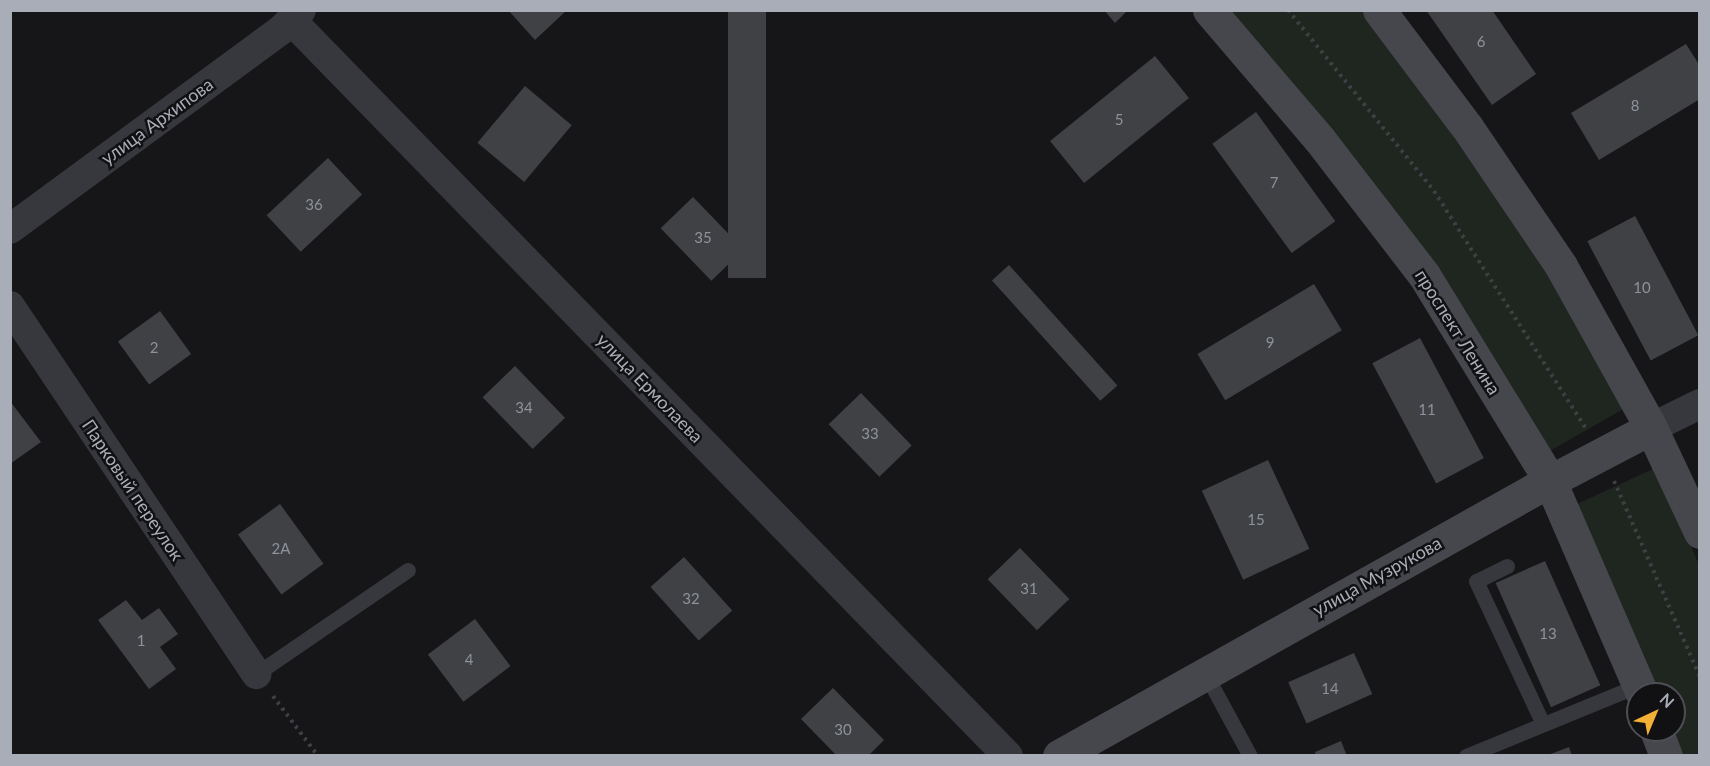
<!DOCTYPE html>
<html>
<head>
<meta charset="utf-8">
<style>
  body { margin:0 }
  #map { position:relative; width:1710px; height:766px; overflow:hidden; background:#161618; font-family:Lato,sans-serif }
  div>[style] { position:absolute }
  .green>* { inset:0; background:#1e261f }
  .building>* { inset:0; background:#404145; transform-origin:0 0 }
  .path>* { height:4px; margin-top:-2px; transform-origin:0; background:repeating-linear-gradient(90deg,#3d3f44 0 3px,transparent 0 7.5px) }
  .lane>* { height:15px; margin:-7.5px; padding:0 7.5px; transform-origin:7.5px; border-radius:7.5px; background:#37383d }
  .street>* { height:30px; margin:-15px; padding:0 15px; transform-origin:15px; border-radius:15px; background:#37383d }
  .secondary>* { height:33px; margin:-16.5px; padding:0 16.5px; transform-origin:16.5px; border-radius:16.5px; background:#45474d }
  span { translate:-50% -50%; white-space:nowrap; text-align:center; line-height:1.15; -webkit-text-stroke:5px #111113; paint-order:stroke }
  .number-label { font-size:15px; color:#8e929b }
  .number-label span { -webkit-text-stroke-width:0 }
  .street-label { font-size:18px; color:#a8adb8 }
  .frame { position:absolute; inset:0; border:12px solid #a8adb8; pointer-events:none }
  .north { position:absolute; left:1626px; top:682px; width:60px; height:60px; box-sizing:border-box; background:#111113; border:2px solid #4d4f55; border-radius:50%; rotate:44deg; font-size:16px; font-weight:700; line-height:24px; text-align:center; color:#a8adb8 }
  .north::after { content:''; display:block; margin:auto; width:21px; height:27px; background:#f2b134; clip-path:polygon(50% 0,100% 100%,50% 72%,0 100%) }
</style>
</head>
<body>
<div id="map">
  <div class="green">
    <div style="clip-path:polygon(1224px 11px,1364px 11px,1551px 273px,1627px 407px,1548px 452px)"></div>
    <div style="clip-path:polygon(1657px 467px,1699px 565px,1699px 755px,1681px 755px,1671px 730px,1674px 730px,1674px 694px,1656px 694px,1575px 505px)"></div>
  </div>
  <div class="building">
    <div style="clip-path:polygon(508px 10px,567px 10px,535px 40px)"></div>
    <div style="left:728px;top:10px;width:38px;height:268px"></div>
    <div style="clip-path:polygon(1104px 10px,1128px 10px,1115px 23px)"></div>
    <div style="clip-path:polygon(1426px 10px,1492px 10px,1536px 74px,1492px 105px)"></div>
    <div style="clip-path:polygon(1686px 44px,1700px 66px,1700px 99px,1599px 160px,1571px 113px)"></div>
    <div style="left:1155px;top:56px;width:54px;height:135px;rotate:51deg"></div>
    <div style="left:525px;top:86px;width:61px;height:74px;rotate:40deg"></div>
    <div style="left:1256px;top:112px;width:135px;height:54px;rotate:54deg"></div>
    <div style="left:328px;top:158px;width:50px;height:84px;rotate:47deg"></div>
    <div style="left:693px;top:197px;width:73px;height:45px;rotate:46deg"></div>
    <div style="left:1635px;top:216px;width:135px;height:54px;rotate:62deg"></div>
    <div style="left:1009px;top:265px;width:162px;height:23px;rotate:48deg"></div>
    <div style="left:1314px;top:284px;width:54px;height:136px;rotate:59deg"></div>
    <div style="left:160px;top:311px;width:53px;height:52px;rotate:54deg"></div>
    <div style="left:1420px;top:338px;width:136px;height:54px;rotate:62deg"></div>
    <div style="left:515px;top:366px;width:72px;height:45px;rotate:46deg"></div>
    <div style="left:861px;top:393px;width:73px;height:45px;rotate:46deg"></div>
    <div style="clip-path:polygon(10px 401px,41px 442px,10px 464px)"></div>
    <div style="left:1268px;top:460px;width:98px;height:73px;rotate:65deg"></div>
    <div style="left:280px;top:504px;width:74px;height:52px;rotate:54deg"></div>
    <div style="left:1020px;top:548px;width:71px;height:45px;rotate:46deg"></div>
    <div style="left:684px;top:557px;width:72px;height:45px;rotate:48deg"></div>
    <div style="left:1545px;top:561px;width:136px;height:54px;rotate:66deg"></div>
    <div style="clip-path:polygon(126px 600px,142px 620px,159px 608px,178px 634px,160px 647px,176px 669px,149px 689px,98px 620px)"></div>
    <div style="left:475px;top:619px;width:59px;height:59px;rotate:53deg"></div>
    <div style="left:1354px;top:653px;width:45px;height:72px;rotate:66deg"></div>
    <div style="clip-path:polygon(833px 688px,884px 740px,868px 756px,837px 756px,801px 719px)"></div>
    <div style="clip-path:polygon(1341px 741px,1347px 756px,1316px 756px,1315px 752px)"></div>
    <div style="clip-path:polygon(1569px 747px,1572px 756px,1548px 756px,1548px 755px)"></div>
  </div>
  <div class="path">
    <div style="left:1288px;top:10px;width:233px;rotate:51.1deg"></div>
    <div style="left:1434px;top:191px;width:284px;rotate:57.4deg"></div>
    <div style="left:1614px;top:481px;width:214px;rotate:66.3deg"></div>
    <div style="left:273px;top:696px;width:75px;rotate:53.1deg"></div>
  </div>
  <div class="lane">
    <div style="left:1507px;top:566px;width:34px;rotate:154deg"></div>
    <div style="left:1476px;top:581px;width:158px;rotate:64.9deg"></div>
    <div style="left:1205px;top:673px;width:94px;rotate:61.5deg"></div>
    <div style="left:256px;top:674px;width:184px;rotate:-34.4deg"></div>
    <div style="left:1466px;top:756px;width:187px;rotate:-22.3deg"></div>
  </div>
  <div class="street">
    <div style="left:292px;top:21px;width:1026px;rotate:45.75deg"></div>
    <div style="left:10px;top:229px;width:336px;rotate:-36.3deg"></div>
    <div style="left:281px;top:30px;width:28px;rotate:-45deg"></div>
    <div style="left:10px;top:306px;width:443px;rotate:56.2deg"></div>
    <div style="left:1651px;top:428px;width:55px;rotate:-26.1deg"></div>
  </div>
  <div class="secondary">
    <div style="left:1209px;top:10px;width:171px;rotate:49.5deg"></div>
    <div style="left:1320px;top:140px;width:170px;rotate:52.4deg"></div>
    <div style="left:1424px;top:275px;width:241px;rotate:58.5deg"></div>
    <div style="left:1550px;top:481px;width:232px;rotate:66.6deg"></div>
    <div style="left:1379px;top:10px;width:146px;rotate:53.1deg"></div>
    <div style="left:1467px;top:127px;width:168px;rotate:55.9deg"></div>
    <div style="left:1561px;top:266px;width:185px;rotate:60.9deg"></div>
    <div style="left:1651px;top:428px;width:115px;rotate:64.8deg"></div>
    <div style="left:1656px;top:730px;width:28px;rotate:69deg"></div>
    <div style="left:1059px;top:756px;width:544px;rotate:-29.3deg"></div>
    <div style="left:1533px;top:490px;width:133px;rotate:-27.7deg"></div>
  </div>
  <div class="number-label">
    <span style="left:1481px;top:42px">6</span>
    <span style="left:1635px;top:106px">8</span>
    <span style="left:1119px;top:120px">5</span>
    <span style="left:1274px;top:183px">7</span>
    <span style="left:314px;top:205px">36</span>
    <span style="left:703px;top:238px">35</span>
    <span style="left:1642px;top:288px">10</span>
    <span style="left:1270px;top:343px">9</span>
    <span style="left:154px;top:348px">2</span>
    <span style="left:524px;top:408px">34</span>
    <span style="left:1427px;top:410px">11</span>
    <span style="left:870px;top:434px">33</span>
    <span style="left:1256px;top:520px">15</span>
    <span style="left:281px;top:549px">2А</span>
    <span style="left:1029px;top:589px">31</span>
    <span style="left:691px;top:599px">32</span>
    <span style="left:1548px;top:634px">13</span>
    <span style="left:141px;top:641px">1</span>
    <span style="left:469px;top:660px">4</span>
    <span style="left:1330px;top:689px">14</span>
    <span style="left:843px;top:730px">30</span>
  </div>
  <div class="street-label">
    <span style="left:157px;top:121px;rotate:-36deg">улица Архипова</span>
    <span style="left:1458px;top:332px;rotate:58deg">проспект Ленина</span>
    <span style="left:650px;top:388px;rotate:46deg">улица Ермолаева</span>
    <span style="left:133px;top:490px;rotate:56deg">Парковый переулок</span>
    <span style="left:1377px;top:576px;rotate:-29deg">улица Музрукова</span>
  </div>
  <div class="frame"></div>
  <div class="north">N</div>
</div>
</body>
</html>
